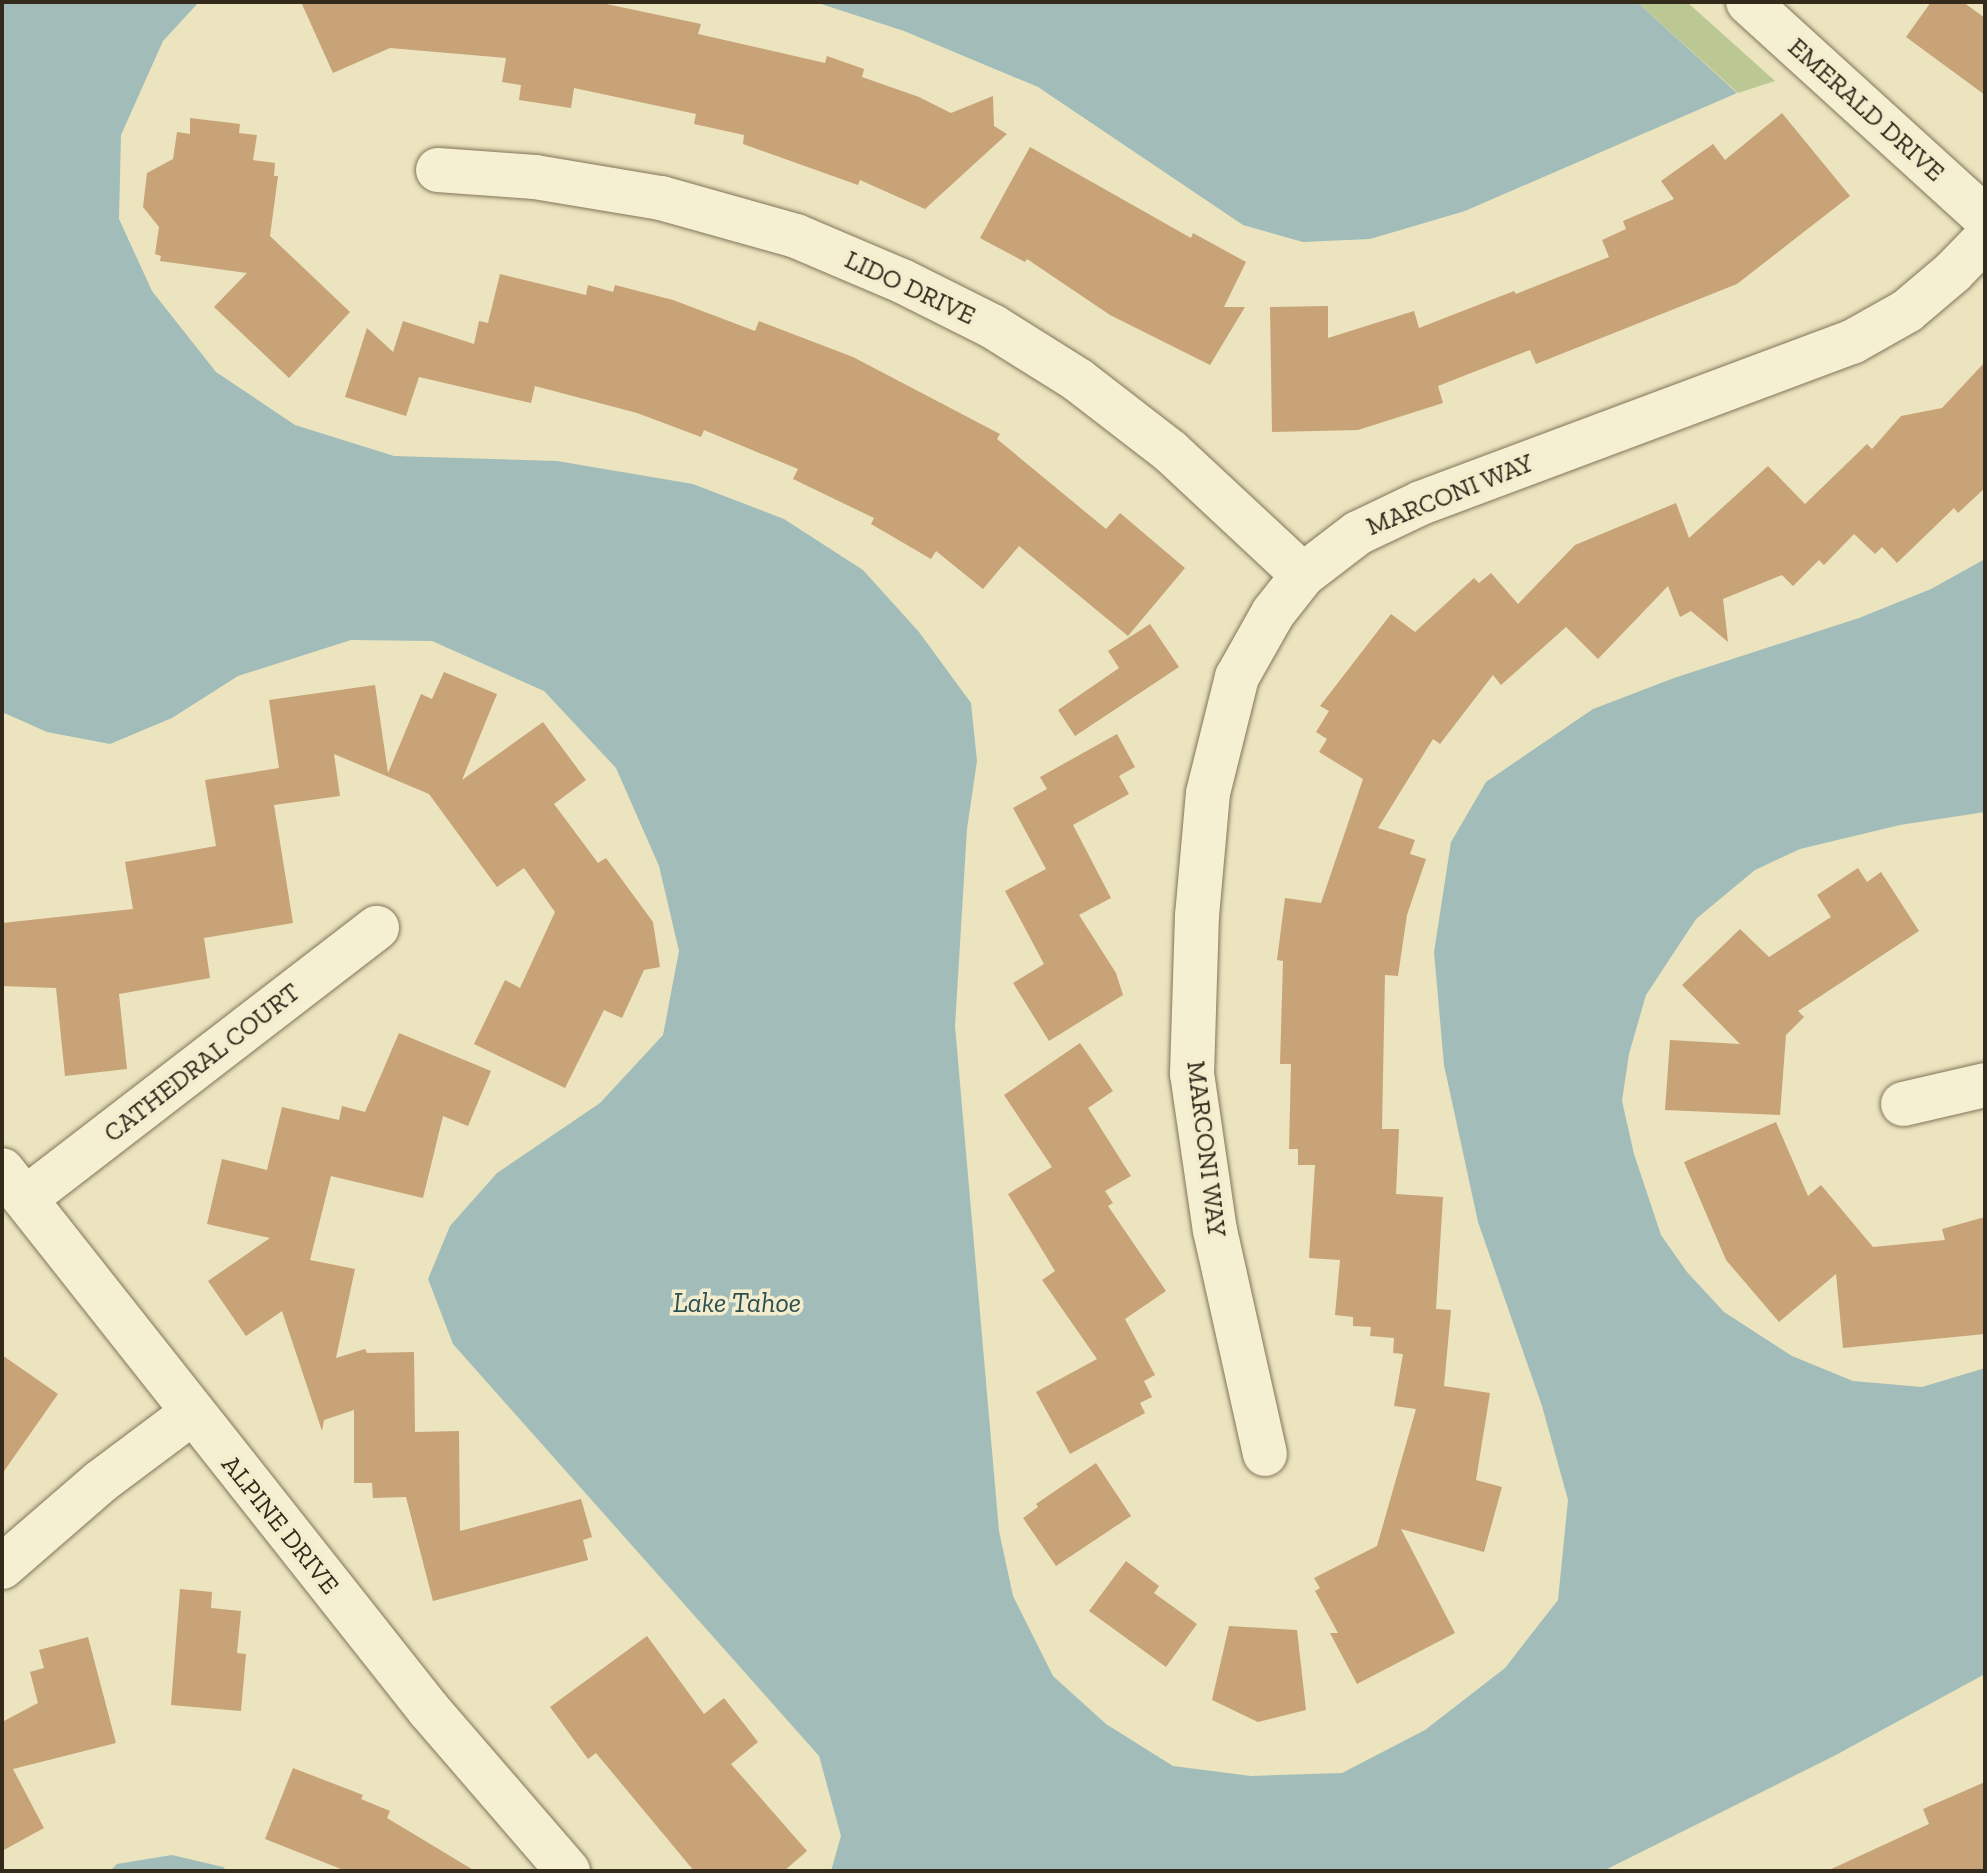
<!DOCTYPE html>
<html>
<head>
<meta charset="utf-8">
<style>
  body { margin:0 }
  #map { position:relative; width:1987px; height:1873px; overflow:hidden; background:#ebe4bf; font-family:"Zilla Slab",serif }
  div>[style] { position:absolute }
  .green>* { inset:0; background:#bbc894 }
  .water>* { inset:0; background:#a2bdb9 }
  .building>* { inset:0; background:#c7a377 }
  .roads { filter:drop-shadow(0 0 2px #837559) drop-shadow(0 0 2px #837559) }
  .minor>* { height:44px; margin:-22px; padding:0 22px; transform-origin:22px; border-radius:22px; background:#f6f0d2 }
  span { translate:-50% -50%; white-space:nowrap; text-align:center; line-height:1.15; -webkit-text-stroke:7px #f3edce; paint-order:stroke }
  .street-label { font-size:26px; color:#332a1c }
  .water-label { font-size:28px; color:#2c4f52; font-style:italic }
  .frame { position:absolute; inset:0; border:4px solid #332a1c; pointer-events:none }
</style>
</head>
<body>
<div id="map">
  <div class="green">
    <div style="clip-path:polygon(1637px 2px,1687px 2px,1775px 81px,1738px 93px)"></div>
  </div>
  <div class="water">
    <div style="clip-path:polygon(2px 2px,199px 2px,163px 41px,121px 135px,119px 219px,152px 291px,216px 372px,295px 425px,394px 456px,557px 461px,693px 484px,784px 519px,863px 570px,919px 632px,971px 703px,977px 761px,967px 829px,955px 1026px,999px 1531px,1013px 1596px,1053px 1676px,1106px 1724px,1173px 1766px,1251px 1776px,1342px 1773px,1425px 1730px,1505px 1668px,1558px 1600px,1568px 1500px,1542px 1406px,1478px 1222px,1444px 1065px,1434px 952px,1451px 842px,1486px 782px,1593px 709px,1674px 678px,1859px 618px,1931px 589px,1985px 559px,1985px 812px,1900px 825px,1800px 849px,1755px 870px,1696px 919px,1646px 995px,1629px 1054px,1622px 1101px,1634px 1154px,1661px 1235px,1687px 1272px,1724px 1312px,1792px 1356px,1853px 1381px,1922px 1387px,1985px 1368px,1985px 1674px,1834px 1756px,1603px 1871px,831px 1871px,841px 1836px,819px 1756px,453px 1344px,428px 1279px,450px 1226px,497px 1173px,600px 1103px,663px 1035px,679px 951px,659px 866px,616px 768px,544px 691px,432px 641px,351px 640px,238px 676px,172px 718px,110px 744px,47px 732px,2px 712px)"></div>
    <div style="clip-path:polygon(815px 2px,1637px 2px,1737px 93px,1465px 211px,1370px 239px,1303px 242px,1243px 225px,1038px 87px,904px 31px)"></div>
    <div style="clip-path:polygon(172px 1855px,223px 1867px,227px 1871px,110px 1871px,117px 1864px)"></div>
  </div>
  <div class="building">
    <div style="clip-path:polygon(301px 2px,597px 2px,701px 24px,698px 34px,825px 63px,827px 56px,864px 69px,862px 77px,919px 97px,951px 113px,993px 96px,994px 126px,1007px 134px,925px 209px,860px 180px,858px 185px,743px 144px,744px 135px,694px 124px,696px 114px,574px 88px,571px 108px,519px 100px,521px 85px,502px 82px,506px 58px,390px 48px,333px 73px)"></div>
    <div style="clip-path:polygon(1931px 2px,1963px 2px,1985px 18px,1985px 95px,1906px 37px)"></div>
    <div style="clip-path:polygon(1782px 113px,1850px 196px,1737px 284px,1536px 364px,1530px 350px,1438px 386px,1443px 403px,1358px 430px,1272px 432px,1270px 307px,1328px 306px,1328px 338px,1414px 311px,1419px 328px,1514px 291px,1516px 294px,1609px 257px,1602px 240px,1626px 229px,1623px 221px,1674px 199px,1661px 181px,1713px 144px,1725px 160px)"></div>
    <div style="clip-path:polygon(190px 118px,240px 124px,239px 133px,257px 135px,253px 160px,275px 163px,274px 176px,278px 176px,270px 236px,350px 312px,289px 378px,214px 307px,247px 273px,160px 261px,161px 256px,155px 254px,159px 227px,143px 207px,147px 173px,173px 159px,177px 132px,190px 134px)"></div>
    <div style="clip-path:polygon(1030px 147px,1191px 238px,1193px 233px,1246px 262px,1224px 307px,1245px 307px,1210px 365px,1110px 315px,1027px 259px,1025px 262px,980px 238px)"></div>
    <div style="clip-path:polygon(500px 274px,586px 295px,588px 285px,613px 292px,615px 285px,673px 300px,755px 331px,759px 321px,853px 357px,1000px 434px,997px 439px,1106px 529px,1120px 513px,1185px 568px,1128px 636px,1019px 546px,983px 589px,936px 551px,931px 559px,871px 524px,874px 518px,793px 479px,798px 469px,704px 430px,701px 437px,637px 413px,535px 386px,531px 403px,419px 377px,406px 416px,345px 397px,367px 328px,393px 352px,403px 321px,474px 344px,479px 321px,488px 323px)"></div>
    <div style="clip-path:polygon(1985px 362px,1985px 488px,1958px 513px,1954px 508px,1897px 563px,1882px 547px,1875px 554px,1854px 534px,1824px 565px,1819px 560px,1793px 586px,1782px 575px,1723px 599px,1728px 642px,1691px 611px,1680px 617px,1668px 586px,1598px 659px,1566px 627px,1501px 685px,1493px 675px,1440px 744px,1433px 739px,1378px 828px,1415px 840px,1410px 854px,1426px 859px,1407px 915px,1398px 976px,1385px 975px,1382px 1129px,1399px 1129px,1396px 1194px,1443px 1197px,1436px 1309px,1451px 1310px,1444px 1386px,1490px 1393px,1476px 1480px,1502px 1487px,1484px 1552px,1401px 1529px,1455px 1633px,1357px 1684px,1330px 1633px,1338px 1633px,1315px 1591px,1320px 1588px,1314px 1578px,1377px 1546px,1416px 1409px,1394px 1406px,1403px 1354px,1393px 1353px,1394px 1338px,1370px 1336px,1371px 1327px,1353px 1326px,1353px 1317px,1335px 1315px,1340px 1260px,1309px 1258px,1315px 1165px,1298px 1165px,1298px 1149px,1289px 1149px,1291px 1064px,1280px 1064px,1283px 961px,1277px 960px,1285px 898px,1321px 903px,1363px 779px,1319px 752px,1327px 739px,1316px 732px,1329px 711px,1320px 706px,1391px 614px,1415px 632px,1474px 578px,1479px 583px,1491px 573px,1518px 604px,1575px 545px,1676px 503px,1689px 538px,1768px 466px,1805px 504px,1867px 444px,1872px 449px,1901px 416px,1942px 408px)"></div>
    <div style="clip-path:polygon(1150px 624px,1179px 667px,1075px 736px,1058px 710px,1119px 668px,1108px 651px)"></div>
    <div style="clip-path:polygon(444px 672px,497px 694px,462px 780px,543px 722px,586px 780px,554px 804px,598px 863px,606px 858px,653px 922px,660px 967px,644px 970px,622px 1018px,604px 1010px,565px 1088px,474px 1044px,505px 980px,520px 988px,555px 912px,524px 868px,497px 887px,429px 794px,334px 754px,340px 796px,274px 805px,293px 923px,204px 938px,210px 978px,119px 994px,127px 1069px,65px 1076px,56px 988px,2px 986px,2px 923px,133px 909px,125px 862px,216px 846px,205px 780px,279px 768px,269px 700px,375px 685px,388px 773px,421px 694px,432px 699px)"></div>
    <div style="clip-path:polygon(1117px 734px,1135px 767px,1119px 776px,1129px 794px,1073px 825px,1111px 898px,1079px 915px,1116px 973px,1123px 995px,1049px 1041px,1013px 983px,1044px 964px,1005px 891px,1046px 869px,1013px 808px,1047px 789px,1040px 777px)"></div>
    <div style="clip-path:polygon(1858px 868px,1867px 882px,1881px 872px,1919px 931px,1798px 1011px,1804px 1017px,1786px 1035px,1780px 1115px,1665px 1110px,1670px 1040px,1740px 1044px,1682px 985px,1740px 929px,1769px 957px,1831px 917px,1817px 895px)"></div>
    <div style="clip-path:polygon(399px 1033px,491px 1071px,468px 1126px,443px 1116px,423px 1198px,331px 1176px,310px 1260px,355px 1269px,336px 1358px,365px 1349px,367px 1353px,414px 1352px,415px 1432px,459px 1431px,460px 1531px,581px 1499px,592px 1537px,583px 1540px,588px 1560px,433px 1601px,406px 1497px,373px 1498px,372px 1483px,354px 1483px,354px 1410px,324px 1420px,322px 1431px,282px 1311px,246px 1336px,208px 1281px,270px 1238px,207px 1224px,222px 1159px,267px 1170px,282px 1107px,339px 1120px,342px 1106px,365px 1112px)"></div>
    <div style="clip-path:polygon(1080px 1043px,1113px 1091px,1088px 1108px,1131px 1176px,1105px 1191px,1113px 1203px,1108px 1206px,1166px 1291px,1125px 1319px,1155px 1375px,1144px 1381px,1152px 1397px,1140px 1403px,1145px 1413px,1070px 1454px,1036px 1392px,1097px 1359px,1042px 1280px,1055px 1271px,1008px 1194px,1052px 1167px,1004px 1095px)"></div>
    <div style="clip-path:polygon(1776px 1122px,1808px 1196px,1821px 1185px,1873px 1247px,1945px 1240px,1942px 1229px,1985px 1217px,1985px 1334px,1843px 1348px,1836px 1274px,1779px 1322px,1726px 1260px,1684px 1162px)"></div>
    <div style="clip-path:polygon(2px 1355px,58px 1394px,2px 1474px)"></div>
    <div style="clip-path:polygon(1096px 1463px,1131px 1516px,1056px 1566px,1023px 1518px,1038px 1507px,1036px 1504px)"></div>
    <div style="clip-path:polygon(1126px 1561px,1159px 1586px,1154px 1593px,1197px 1624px,1166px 1667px,1089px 1611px)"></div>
    <div style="clip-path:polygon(180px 1589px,212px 1592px,211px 1608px,241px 1611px,237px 1653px,246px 1654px,241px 1711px,171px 1705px)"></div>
    <div style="clip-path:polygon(1229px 1626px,1297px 1630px,1306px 1710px,1258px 1722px,1212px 1700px)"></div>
    <div style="clip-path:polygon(647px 1636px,704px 1714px,724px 1698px,758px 1742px,731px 1764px,807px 1851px,784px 1871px,694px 1871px,596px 1753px,588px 1759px,550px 1707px)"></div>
    <div style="clip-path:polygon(88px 1637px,116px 1743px,13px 1769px,44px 1828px,2px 1851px,2px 1722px,38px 1703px,30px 1672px,44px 1668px,39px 1650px)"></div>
    <div style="clip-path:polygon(293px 1768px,363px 1795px,361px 1799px,390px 1811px,387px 1818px,475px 1871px,346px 1871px,265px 1839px)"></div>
    <div style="clip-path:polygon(1985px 1782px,1985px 1871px,1827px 1871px,1929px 1824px,1923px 1809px)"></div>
  </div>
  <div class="roads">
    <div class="minor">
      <div style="left:1748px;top:2px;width:321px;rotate:42.3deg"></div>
      <div style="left:438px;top:170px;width:97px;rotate:4.1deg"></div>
      <div style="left:535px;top:177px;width:128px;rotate:9.5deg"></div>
      <div style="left:661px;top:198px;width:140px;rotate:15.7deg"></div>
      <div style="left:796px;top:236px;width:115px;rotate:23deg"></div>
      <div style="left:902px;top:281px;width:101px;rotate:26.6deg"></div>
      <div style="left:992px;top:326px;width:102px;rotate:32.1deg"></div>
      <div style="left:1078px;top:380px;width:116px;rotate:37.7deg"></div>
      <div style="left:1170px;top:451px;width:182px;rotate:43deg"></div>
      <div style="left:1903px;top:1104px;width:84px;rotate:-13deg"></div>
      <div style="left:2px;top:1170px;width:688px;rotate:51.67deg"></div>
      <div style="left:429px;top:1710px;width:213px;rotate:49.2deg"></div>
      <div style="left:26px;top:1198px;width:443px;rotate:-37.6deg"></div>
      <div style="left:1265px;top:1454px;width:229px;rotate:-102.6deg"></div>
      <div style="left:1215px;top:1231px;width:159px;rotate:-98.3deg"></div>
      <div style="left:1192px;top:1074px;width:158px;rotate:-88.2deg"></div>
      <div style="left:1197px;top:916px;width:123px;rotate:-84.9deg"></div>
      <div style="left:1208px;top:793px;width:120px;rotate:-76deg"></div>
      <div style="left:1237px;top:677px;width:73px;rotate:-60.6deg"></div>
      <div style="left:1273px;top:613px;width:48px;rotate:-51.7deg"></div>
      <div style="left:1303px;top:575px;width:69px;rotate:-37.4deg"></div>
      <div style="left:1358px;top:533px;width:70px;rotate:-25.5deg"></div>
      <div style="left:1421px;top:503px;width:460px;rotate:-20.5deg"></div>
      <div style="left:1852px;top:342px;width:63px;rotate:-29.4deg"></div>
      <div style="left:1907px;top:311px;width:60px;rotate:-40.3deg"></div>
      <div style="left:1953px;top:272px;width:46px;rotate:-45.9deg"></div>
      <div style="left:2px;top:1567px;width:130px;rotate:-40.9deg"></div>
      <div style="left:100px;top:1482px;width:114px;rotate:-36.8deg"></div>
    </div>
  </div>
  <div class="street-label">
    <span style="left:1866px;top:110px;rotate:42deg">EMERALD DRIVE</span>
    <span style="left:910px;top:288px;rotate:25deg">LIDO DRIVE</span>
    <span style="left:1450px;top:495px;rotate:-22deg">MARCONI WAY</span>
    <span style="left:202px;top:1063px;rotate:-38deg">CATHEDRAL COURT</span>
    <span style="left:1206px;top:1149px;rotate:83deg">MARCONI WAY</span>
    <span style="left:280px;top:1525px;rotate:51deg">ALPINE DRIVE</span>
  </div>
  <div class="water-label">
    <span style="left:737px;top:1303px">Lake Tahoe</span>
  </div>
  <div class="frame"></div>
</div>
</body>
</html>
